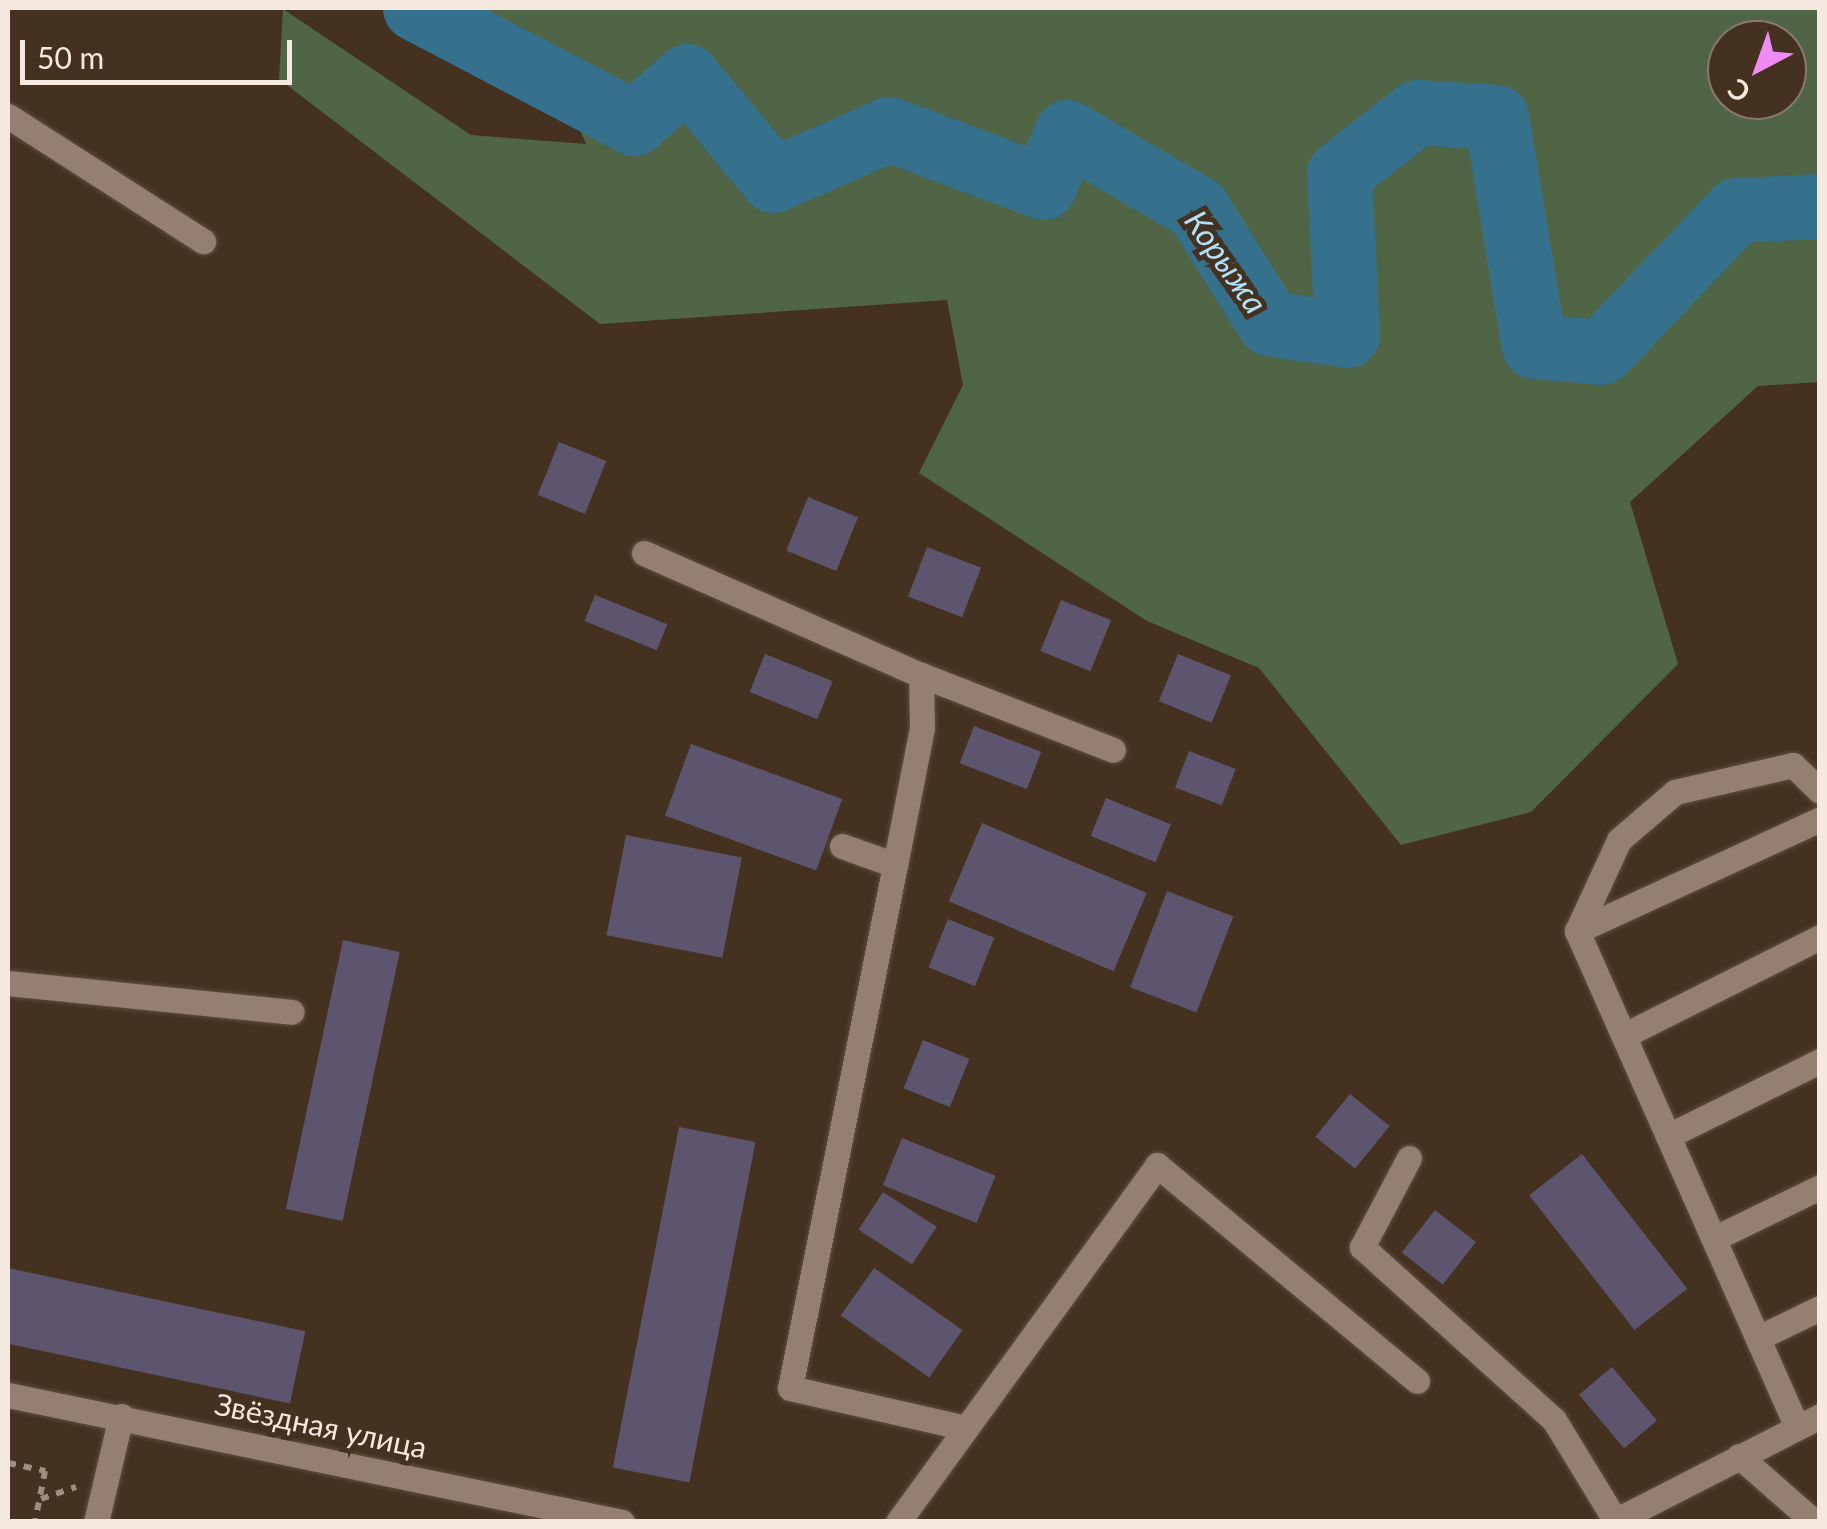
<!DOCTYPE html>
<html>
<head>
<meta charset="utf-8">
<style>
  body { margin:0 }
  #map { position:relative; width:1827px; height:1529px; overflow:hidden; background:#443120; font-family:Lato,sans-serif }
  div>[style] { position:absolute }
  .green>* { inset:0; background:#506546 }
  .river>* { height:65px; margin:-32.5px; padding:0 32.5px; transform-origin:32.5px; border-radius:32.5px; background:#35708d }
  .building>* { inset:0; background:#5c556d; transform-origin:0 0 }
  .path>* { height:6px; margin-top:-3px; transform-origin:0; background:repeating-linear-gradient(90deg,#9e8e80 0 8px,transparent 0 16px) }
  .roads { filter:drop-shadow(0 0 2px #604e3e) drop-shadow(0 0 2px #604e3e) }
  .minor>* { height:25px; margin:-12.5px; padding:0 12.5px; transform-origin:12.5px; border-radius:12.5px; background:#947f70 }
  span { translate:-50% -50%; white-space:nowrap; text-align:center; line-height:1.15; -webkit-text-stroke:10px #443120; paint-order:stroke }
  .street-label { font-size:30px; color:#f5e8de }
  .water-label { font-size:32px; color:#afe2fc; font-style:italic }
  .frame { position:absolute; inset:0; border:10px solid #f5e8de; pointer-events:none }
  .north { position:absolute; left:1707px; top:20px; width:100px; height:100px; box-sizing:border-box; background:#443120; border:2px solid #8b7a6c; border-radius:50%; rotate:221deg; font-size:28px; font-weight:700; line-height:40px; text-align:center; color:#f5e8de }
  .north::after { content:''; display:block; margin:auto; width:35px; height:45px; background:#f08bf5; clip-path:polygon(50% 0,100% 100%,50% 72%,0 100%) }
  .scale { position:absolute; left:20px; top:40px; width:272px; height:45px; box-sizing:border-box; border:5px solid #f5e8de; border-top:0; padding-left:12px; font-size:30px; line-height:35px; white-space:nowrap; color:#f5e8de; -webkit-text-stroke:8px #443120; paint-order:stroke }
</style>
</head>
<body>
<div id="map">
  <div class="green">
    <div style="clip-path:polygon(evenodd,428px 8px,1819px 8px,1819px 382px,1758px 386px,1630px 502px,1678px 664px,1531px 812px,1401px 845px,1259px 668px,1147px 621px,919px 473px,963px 385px,947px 300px,600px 324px,279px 79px,283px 9px,471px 135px,586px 144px,551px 66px,493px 63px,435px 27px,428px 8px,1727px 40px,1787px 40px,1787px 100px,1727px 100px,1727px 40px)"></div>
  </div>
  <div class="river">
    <div style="left:415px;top:8px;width:247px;rotate:27.7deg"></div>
    <div style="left:634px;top:123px;width:71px;rotate:-41.6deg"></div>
    <div style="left:687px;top:76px;width:135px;rotate:50.4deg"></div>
    <div style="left:773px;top:180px;width:127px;rotate:-23.7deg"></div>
    <div style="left:889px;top:129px;width:165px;rotate:20.6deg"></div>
    <div style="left:1043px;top:187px;width:60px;rotate:-66.4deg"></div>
    <div style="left:1067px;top:132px;width:151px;rotate:30.3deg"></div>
    <div style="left:1197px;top:208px;width:136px;rotate:57.9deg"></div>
    <div style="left:1269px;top:323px;width:79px;rotate:8.7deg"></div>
    <div style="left:1347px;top:335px;width:162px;rotate:-92.8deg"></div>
    <div style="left:1339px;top:173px;width:99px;rotate:-38deg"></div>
    <div style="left:1417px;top:112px;width:79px;rotate:3.6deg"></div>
    <div style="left:1496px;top:117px;width:232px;rotate:80.6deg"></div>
    <div style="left:1534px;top:346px;width:67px;rotate:5.1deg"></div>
    <div style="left:1601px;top:352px;width:196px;rotate:-46.4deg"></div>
    <div style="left:1736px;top:210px;width:84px;rotate:-2.7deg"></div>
  </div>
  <div class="building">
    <div style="left:559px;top:442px;width:51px;height:57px;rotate:22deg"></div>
    <div style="left:808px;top:497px;width:54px;height:58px;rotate:22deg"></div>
    <div style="left:927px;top:547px;width:58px;height:53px;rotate:21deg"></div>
    <div style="left:595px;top:595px;width:78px;height:28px;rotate:22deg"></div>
    <div style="left:1061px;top:600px;width:54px;height:55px;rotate:22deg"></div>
    <div style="left:765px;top:654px;width:73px;height:41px;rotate:22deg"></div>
    <div style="left:1178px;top:654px;width:57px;height:51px;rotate:22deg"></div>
    <div style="left:974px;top:726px;width:72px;height:40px;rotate:21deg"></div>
    <div style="left:691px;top:744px;width:161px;height:76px;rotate:20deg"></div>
    <div style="left:1189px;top:751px;width:50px;height:39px;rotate:21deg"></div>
    <div style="left:1106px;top:798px;width:70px;height:41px;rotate:22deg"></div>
    <div style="left:982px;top:823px;width:179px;height:85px;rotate:23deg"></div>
    <div style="left:626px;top:835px;width:118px;height:102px;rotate:11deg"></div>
    <div style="left:1167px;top:891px;width:71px;height:103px;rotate:21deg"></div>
    <div style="left:948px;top:919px;width:50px;height:52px;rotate:22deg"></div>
    <div style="left:343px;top:940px;width:58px;height:275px;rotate:12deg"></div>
    <div style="left:923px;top:1040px;width:50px;height:52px;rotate:22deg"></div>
    <div style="left:1350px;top:1094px;width:51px;height:55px;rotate:39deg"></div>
    <div style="left:679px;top:1127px;width:78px;height:347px;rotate:11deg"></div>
    <div style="left:902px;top:1138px;width:101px;height:51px;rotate:22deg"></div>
    <div style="left:1582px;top:1154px;width:171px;height:67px;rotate:52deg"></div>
    <div style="left:883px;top:1192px;width:64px;height:45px;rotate:33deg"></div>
    <div style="left:1435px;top:1210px;width:52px;height:54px;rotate:38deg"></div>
    <div style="left:8px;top:1268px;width:304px;height:74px;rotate:12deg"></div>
    <div style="left:874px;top:1268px;width:108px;height:58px;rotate:35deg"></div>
    <div style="left:1612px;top:1367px;width:70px;height:43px;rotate:50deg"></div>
  </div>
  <div class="path">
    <div style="left:8px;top:1463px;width:38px;rotate:12deg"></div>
    <div style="left:45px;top:1471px;width:52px;rotate:101.1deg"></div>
    <div style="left:41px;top:1499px;width:37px;rotate:-19deg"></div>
  </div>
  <div class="roads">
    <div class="minor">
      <div style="left:8px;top:116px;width:232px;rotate:32.7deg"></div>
      <div style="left:644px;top:553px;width:303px;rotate:23.8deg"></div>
      <div style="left:921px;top:675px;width:53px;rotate:88.9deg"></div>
      <div style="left:922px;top:728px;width:140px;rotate:101.1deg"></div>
      <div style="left:921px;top:675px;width:206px;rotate:21.3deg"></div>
      <div style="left:842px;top:846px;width:56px;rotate:19.7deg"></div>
      <div style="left:895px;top:865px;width:533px;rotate:101.35deg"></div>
      <div style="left:790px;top:1388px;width:180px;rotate:12.8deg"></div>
      <div style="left:1577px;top:931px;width:268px;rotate:-24.7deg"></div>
      <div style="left:8px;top:983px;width:285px;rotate:5.8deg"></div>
      <div style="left:1625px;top:1035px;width:218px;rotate:-26.7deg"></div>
      <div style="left:1668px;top:1136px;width:169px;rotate:-26.3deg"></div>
      <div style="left:1409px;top:1158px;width:101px;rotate:117.8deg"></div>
      <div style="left:1362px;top:1247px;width:258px;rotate:42deg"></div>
      <div style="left:1554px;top:1420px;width:117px;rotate:58.6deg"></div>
      <div style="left:1715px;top:1238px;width:117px;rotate:-25.9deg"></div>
      <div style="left:1760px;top:1337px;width:67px;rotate:-25.8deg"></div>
      <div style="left:8px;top:1395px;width:627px;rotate:11.69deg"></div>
      <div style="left:1797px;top:1427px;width:543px;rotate:-113.92deg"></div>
      <div style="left:1577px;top:931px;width:100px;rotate:-65.2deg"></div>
      <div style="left:1619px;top:840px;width:74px;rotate:-40.6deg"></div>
      <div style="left:1675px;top:792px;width:121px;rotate:-12.9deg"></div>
      <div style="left:1793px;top:765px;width:37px;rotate:44deg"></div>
      <div style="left:1739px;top:1456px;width:100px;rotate:41.3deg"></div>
      <div style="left:96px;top:1522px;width:109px;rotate:-76.7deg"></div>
      <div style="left:898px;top:1522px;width:441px;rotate:-54deg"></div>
      <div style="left:1157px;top:1165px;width:338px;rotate:39.7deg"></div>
      <div style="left:1613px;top:1522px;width:233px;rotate:-27.1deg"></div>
    </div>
  </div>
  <div class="street-label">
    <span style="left:321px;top:1425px;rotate:12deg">Звёздная улица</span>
  </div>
  <div class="water-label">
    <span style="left:1226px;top:262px;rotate:55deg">Корыжа</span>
  </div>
  <div class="frame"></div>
  <div class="north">С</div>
  <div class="scale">50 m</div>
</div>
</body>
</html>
